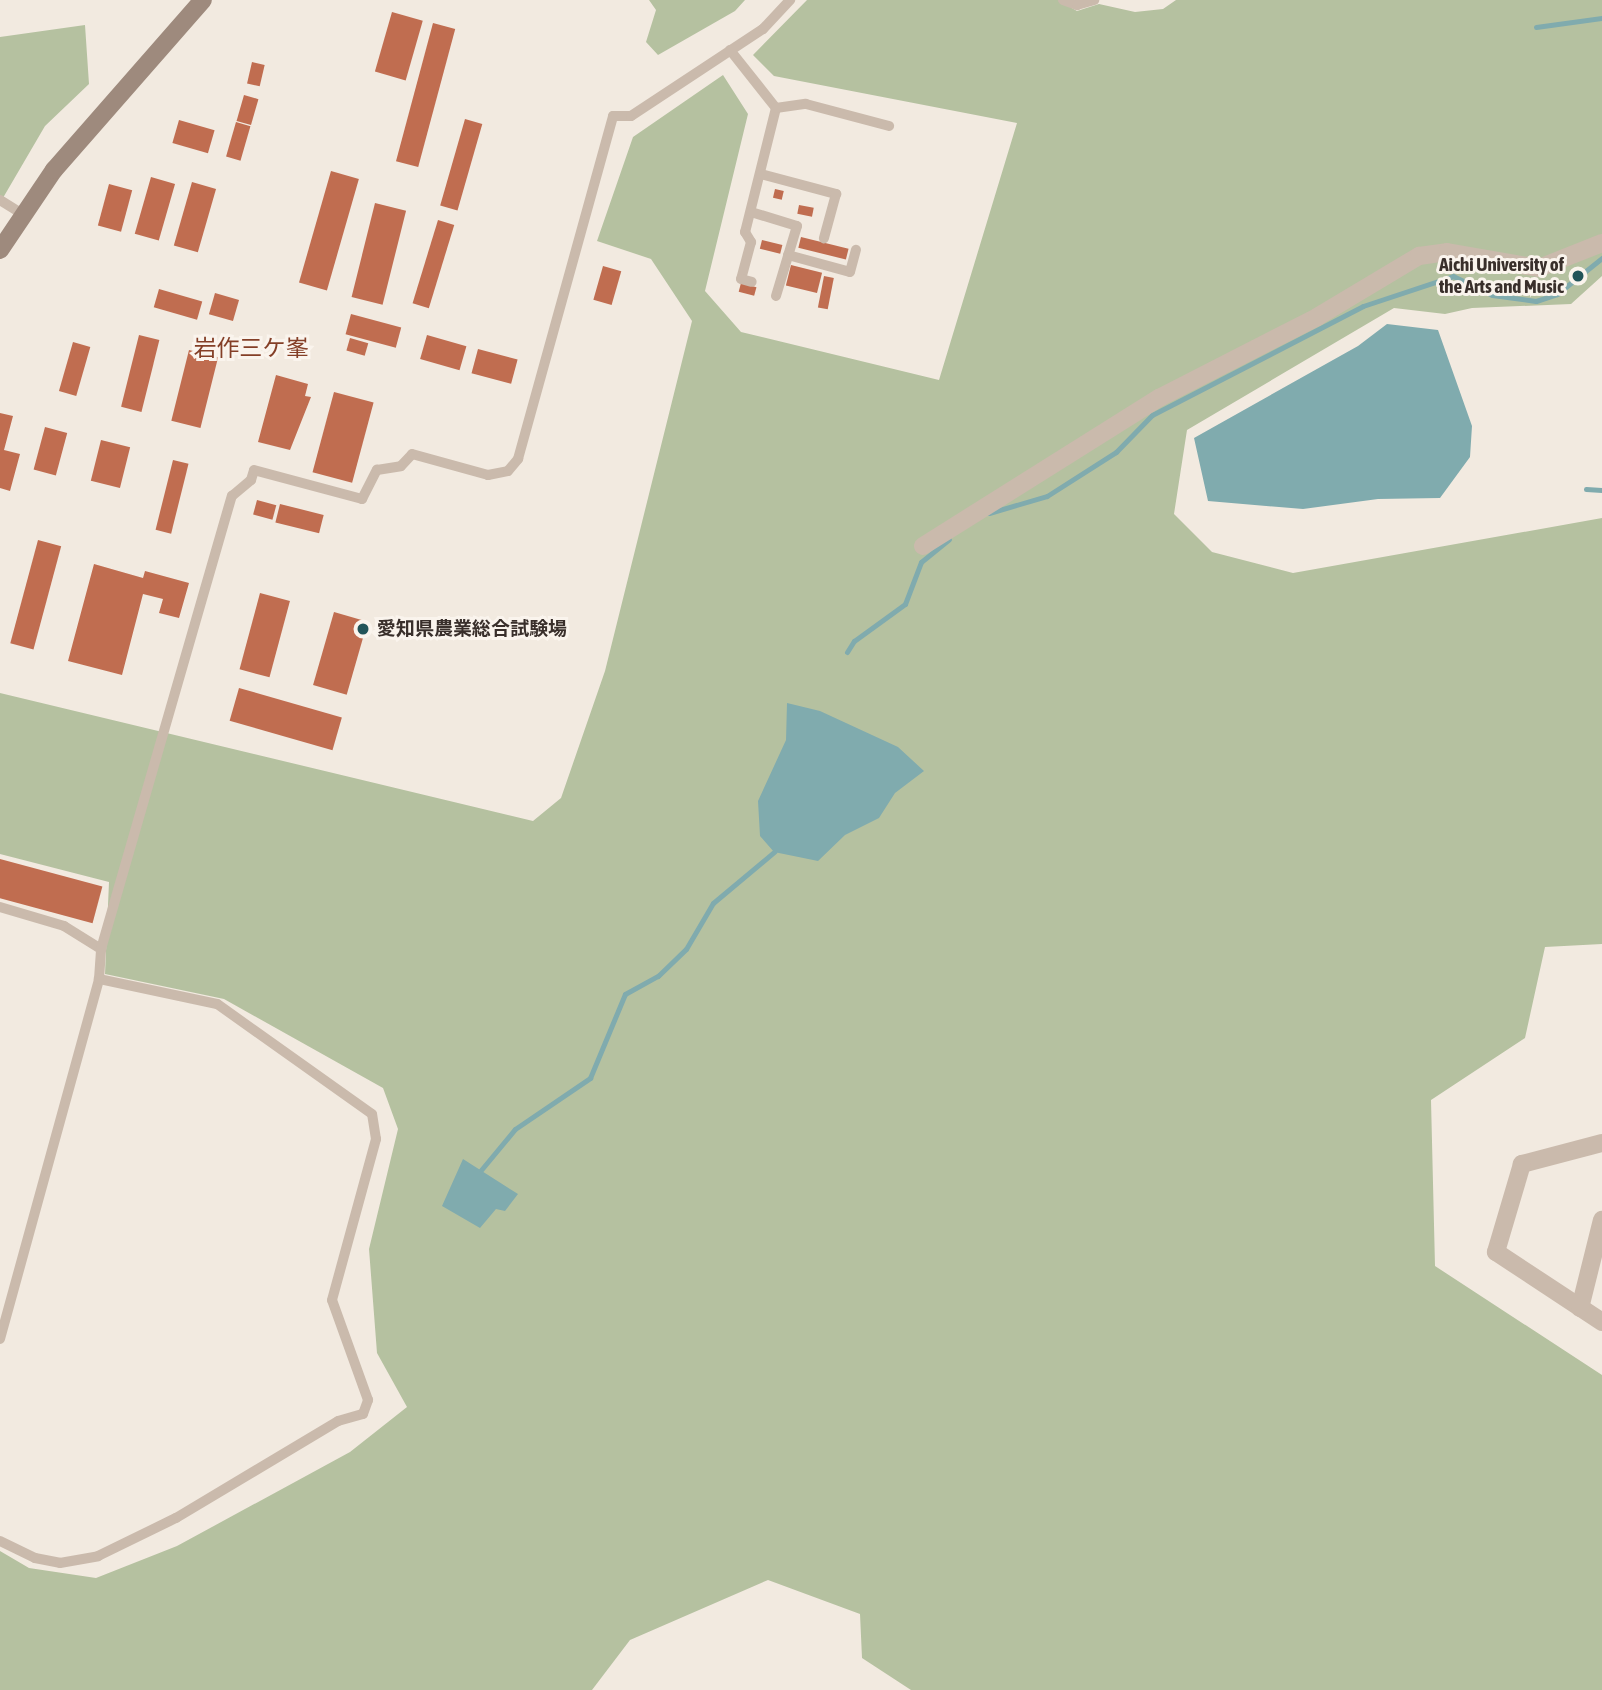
<!DOCTYPE html>
<html>
<head>
<meta charset="utf-8">
<style>
  body { margin:0 }
  #map { position:relative; width:1602px; height:1690px; overflow:hidden; background:#f2eae0; font-family:"Asap Condensed","Noto Sans JP",sans-serif }
  div>[style] { position:absolute }
  .green>* { inset:0; background:#b5c1a0 }
  .water>* { inset:0; background:#80abae }
  .stream>* { height:5px; margin:-2.5px; padding:0 2.5px; transform-origin:2.5px; border-radius:2.5px; background:#80abae }
  .building>* { inset:0; background:#c06d50; transform-origin:0 0 }
  .lane>* { height:10px; margin:-5px; padding:0 5px; transform-origin:5px; border-radius:5px; background:#cabaac }
  .street>* { height:18px; margin:-9px; padding:0 9px; transform-origin:9px; border-radius:9px; background:#cabaac }
  .secondary>* { height:18px; margin:-9px; padding:0 9px; transform-origin:9px; border-radius:9px; background:#9e8a7d }
  .dots>* { width:19px; height:19px; translate:-50% -50%; box-sizing:border-box; border:4px solid #faf4ed; border-radius:50% }
  span { translate:-50% -50%; white-space:nowrap; text-align:center; line-height:1.15; -webkit-text-stroke:6px #faf4ed; paint-order:stroke }
  .poi-label { font-size:19px; color:#392f2b; font-weight:700 }
  .right { translate:-100% -50%; text-align:right }
  .left { translate:0 -50%; text-align:left }
  .quarter-label { font-size:23px; color:#843f27 }
</style>
</head>
<body>
<div id="map">
  <div class="green">
    <div style="clip-path:polygon(649px 0,745px 0,735px 11px,658px 55px,646px 42px,656px 10px)"></div>
    <div style="clip-path:polygon(807px 0,1058px 0,1077px 11px,1099px 4px,1135px 12px,1163px 9px,1176px 0,1602px 0,1602px 276px,1571px 304px,1472px 308px,1445px 314px,1394px 308px,1187px 430px,1174px 514px,1212px 552px,1293px 573px,1602px 518px,1602px 944px,1545px 947px,1525px 1038px,1431px 1100px,1435px 1266px,1602px 1375px,1602px 1690px,911px 1690px,862px 1658px,860px 1614px,768px 1580px,630px 1640px,592px 1690px,0 1690px,0 1551px,29px 1568px,96px 1578px,177px 1546px,350px 1452px,407px 1407px,377px 1353px,369px 1249px,398px 1129px,383px 1088px,224px 999px,105px 974px,109px 882px,0 854px,0 693px,533px 821px,561px 798px,605px 671px,692px 321px,651px 259px,597px 241px,633px 137px,723px 75px,748px 114px,705px 291px,741px 332px,939px 380px,1017px 123px,774px 76px,753px 55px)"></div>
    <div style="clip-path:polygon(85px 25px,89px 84px,45px 126px,0 203px,0 37px)"></div>
  </div>
  <div class="water">
    <div style="clip-path:polygon(1387px 324px,1438px 330px,1472px 426px,1470px 457px,1440px 498px,1378px 499px,1303px 509px,1208px 501px,1194px 438px,1358px 346px)"></div>
    <div style="clip-path:polygon(787px 703px,820px 711px,898px 747px,924px 771px,895px 793px,879px 818px,845px 835px,818px 861px,774px 852px,760px 836px,758px 801px,786px 740px)"></div>
    <div style="clip-path:polygon(463px 1159px,518px 1194px,505px 1211px,496px 1209px,480px 1228px,442px 1206px)"></div>
  </div>
  <div class="stream">
    <div style="left:1536px;top:27px;width:67px;rotate:-7.8deg"></div>
    <div style="left:1586px;top:489px;width:16px;rotate:4deg"></div>
    <div style="left:989px;top:513px;width:60px;rotate:-16.3deg"></div>
    <div style="left:1047px;top:496px;width:82px;rotate:-32.5deg"></div>
    <div style="left:1116px;top:452px;width:52px;rotate:-45.8deg"></div>
    <div style="left:1152px;top:415px;width:237px;rotate:-27.3deg"></div>
    <div style="left:1363px;top:306px;width:95px;rotate:-18.4deg"></div>
    <div style="left:1453px;top:276px;width:43px;rotate:26deg"></div>
    <div style="left:1492px;top:295px;width:44px;rotate:7.8deg"></div>
    <div style="left:1536px;top:301px;width:22px;rotate:-18deg"></div>
    <div style="left:1557px;top:294px;width:58px;rotate:-38.7deg"></div>
    <div style="left:847px;top:652px;width:13px;rotate:-58deg"></div>
    <div style="left:854px;top:641px;width:63px;rotate:-36deg"></div>
    <div style="left:905px;top:604px;width:45px;rotate:-69.1deg"></div>
    <div style="left:921px;top:562px;width:36px;rotate:-39deg"></div>
    <div style="left:481px;top:1170px;width:53px;rotate:-50.3deg"></div>
    <div style="left:515px;top:1129px;width:91px;rotate:-34.2deg"></div>
    <div style="left:590px;top:1078px;width:91px;rotate:-67.4deg"></div>
    <div style="left:625px;top:994px;width:38px;rotate:-29deg"></div>
    <div style="left:658px;top:976px;width:39px;rotate:-44deg"></div>
    <div style="left:686px;top:949px;width:53px;rotate:-59.6deg"></div>
    <div style="left:713px;top:903px;width:80px;rotate:-39.9deg"></div>
  </div>
  <div class="building">
    <div style="left:392px;top:12px;width:32px;height:62px;rotate:16deg"></div>
    <div style="left:433px;top:23px;width:23px;height:143px;rotate:15deg"></div>
    <div style="left:252px;top:62px;width:13px;height:22px;rotate:13deg"></div>
    <div style="left:244px;top:95px;width:15px;height:27px;rotate:16deg"></div>
    <div style="left:465px;top:119px;width:18px;height:90px;rotate:16deg"></div>
    <div style="left:179px;top:120px;width:37px;height:24px;rotate:16deg"></div>
    <div style="left:236px;top:122px;width:15px;height:36px;rotate:16deg"></div>
    <div style="left:331px;top:171px;width:29px;height:116px;rotate:16deg"></div>
    <div style="left:151px;top:177px;width:25px;height:59px;rotate:16deg"></div>
    <div style="left:192px;top:182px;width:25px;height:66px;rotate:16deg"></div>
    <div style="left:109px;top:184px;width:24px;height:43px;rotate:15deg"></div>
    <div style="left:775px;top:189px;width:9px;height:9px;rotate:13deg"></div>
    <div style="left:375px;top:203px;width:32px;height:97px;rotate:14deg"></div>
    <div style="left:799px;top:205px;width:15px;height:9px;rotate:11deg"></div>
    <div style="left:438px;top:220px;width:17px;height:87px;rotate:17deg"></div>
    <div style="left:801px;top:237px;width:49px;height:11px;rotate:14deg"></div>
    <div style="left:762px;top:240px;width:21px;height:9px;rotate:14deg"></div>
    <div style="left:791px;top:265px;width:32px;height:21px;rotate:14deg"></div>
    <div style="left:603px;top:266px;width:19px;height:35px;rotate:16deg"></div>
    <div style="left:824px;top:276px;width:10px;height:32px;rotate:11deg"></div>
    <div style="left:741px;top:283px;width:16px;height:9px;rotate:15deg"></div>
    <div style="left:159px;top:289px;width:45px;height:19px;rotate:16deg"></div>
    <div style="left:215px;top:293px;width:25px;height:22px;rotate:16deg"></div>
    <div style="left:351px;top:314px;width:52px;height:21px;rotate:15deg"></div>
    <div style="left:139px;top:335px;width:21px;height:74px;rotate:14deg"></div>
    <div style="left:427px;top:335px;width:41px;height:25px;rotate:16deg"></div>
    <div style="left:350px;top:338px;width:19px;height:13px;rotate:16deg"></div>
    <div style="left:73px;top:342px;width:18px;height:51px;rotate:16deg"></div>
    <div style="left:478px;top:349px;width:41px;height:25px;rotate:15deg"></div>
    <div style="left:189px;top:350px;width:30px;height:73px;rotate:14deg"></div>
    <div style="clip-path:polygon(276px 375px,308px 384px,305px 396px,311px 397px,290px 450px,258px 442px)"></div>
    <div style="left:334px;top:392px;width:41px;height:83px;rotate:15deg"></div>
    <div style="clip-path:polygon(0 413px,13px 416px,4px 450px,20px 454px,10px 491px,0 488px)"></div>
    <div style="left:45px;top:427px;width:23px;height:44px;rotate:15deg"></div>
    <div style="left:101px;top:440px;width:30px;height:42px;rotate:14deg"></div>
    <div style="left:173px;top:460px;width:16px;height:72px;rotate:14deg"></div>
    <div style="left:257px;top:500px;width:20px;height:15px;rotate:15deg"></div>
    <div style="left:280px;top:504px;width:45px;height:19px;rotate:14deg"></div>
    <div style="left:38px;top:540px;width:24px;height:107px;rotate:15deg"></div>
    <div style="clip-path:polygon(94px 564px,143px 578px,145px 571px,189px 583px,179px 618px,159px 613px,163px 599px,143px 594px,122px 675px,68px 661px)"></div>
    <div style="left:260px;top:593px;width:31px;height:79px;rotate:15deg"></div>
    <div style="left:334px;top:612px;width:35px;height:76px;rotate:16deg"></div>
    <div style="left:239px;top:688px;width:107px;height:34px;rotate:16deg"></div>
    <div style="left:0;top:859px;width:106px;height:38px;rotate:15deg"></div>
  </div>
  <div class="lane">
    <div style="left:1063px;top:0;width:15px;rotate:20deg"></div>
    <div style="left:1077px;top:5px;width:18px;rotate:-16deg"></div>
    <div style="left:730px;top:50px;width:74px;rotate:51.6deg"></div>
    <div style="left:776px;top:108px;width:128px;rotate:104deg"></div>
    <div style="left:745px;top:232px;width:12px;rotate:59deg"></div>
    <div style="left:751px;top:242px;width:38px;rotate:105deg"></div>
    <div style="left:741px;top:279px;width:11px;rotate:15deg"></div>
    <div style="left:776px;top:108px;width:30px;rotate:-8deg"></div>
    <div style="left:806px;top:104px;width:86px;rotate:14.8deg"></div>
    <div style="left:761px;top:174px;width:78px;rotate:14.9deg"></div>
    <div style="left:836px;top:194px;width:46px;rotate:105.3deg"></div>
    <div style="left:0;top:200px;width:26px;rotate:32deg"></div>
    <div style="left:751px;top:212px;width:48px;rotate:16.9deg"></div>
    <div style="left:797px;top:226px;width:73px;rotate:106.7deg"></div>
    <div style="left:788px;top:255px;width:64px;rotate:15.3deg"></div>
    <div style="left:850px;top:272px;width:23px;rotate:-75deg"></div>
    <div style="left:0;top:907px;width:67px;rotate:16.5deg"></div>
    <div style="left:64px;top:926px;width:44px;rotate:31.9deg"></div>
    <div style="left:0;top:1339px;width:373px;rotate:-74.6deg"></div>
    <div style="left:99px;top:979px;width:30px;rotate:-86deg"></div>
    <div style="left:101px;top:949px;width:472px;rotate:-73.9deg"></div>
    <div style="left:232px;top:496px;width:25px;rotate:-40deg"></div>
    <div style="left:251px;top:480px;width:10px;rotate:-73deg"></div>
    <div style="left:254px;top:470px;width:112px;rotate:15deg"></div>
    <div style="left:362px;top:499px;width:33px;rotate:-63deg"></div>
    <div style="left:377px;top:470px;width:24px;rotate:-9deg"></div>
    <div style="left:401px;top:466px;width:16px;rotate:-47deg"></div>
    <div style="left:412px;top:454px;width:79px;rotate:15.4deg"></div>
    <div style="left:488px;top:475px;width:20px;rotate:-11deg"></div>
    <div style="left:508px;top:471px;width:16px;rotate:-50deg"></div>
    <div style="left:518px;top:459px;width:356px;rotate:-74.5deg"></div>
    <div style="left:613px;top:116px;width:18px"></div>
    <div style="left:631px;top:116px;width:158px;rotate:-33.4deg"></div>
    <div style="left:763px;top:29px;width:40px;rotate:-47deg"></div>
    <div style="left:0;top:1541px;width:39px;rotate:26deg"></div>
    <div style="left:35px;top:1558px;width:25px;rotate:11deg"></div>
    <div style="left:60px;top:1563px;width:39px;rotate:-10deg"></div>
    <div style="left:98px;top:1556px;width:87px;rotate:-26deg"></div>
    <div style="left:176px;top:1518px;width:189px;rotate:-30.9deg"></div>
    <div style="left:338px;top:1421px;width:26px;rotate:-16deg"></div>
    <div style="left:363px;top:1414px;width:15px;rotate:-70deg"></div>
    <div style="left:368px;top:1400px;width:106px;rotate:-109.8deg"></div>
    <div style="left:332px;top:1300px;width:167px;rotate:-74.7deg"></div>
    <div style="left:376px;top:1139px;width:25px;rotate:-99deg"></div>
    <div style="left:372px;top:1114px;width:190px;rotate:-144.6deg"></div>
    <div style="left:217px;top:1004px;width:121px;rotate:-168deg"></div>
  </div>
  <div class="street">
    <div style="left:923px;top:546px;width:279px;rotate:-32.1deg"></div>
    <div style="left:1159px;top:398px;width:178px;rotate:-27.1deg"></div>
    <div style="left:1317px;top:317px;width:119px;rotate:-30.9deg"></div>
    <div style="left:1419px;top:256px;width:28px;rotate:-8deg"></div>
    <div style="left:1447px;top:252px;width:93px;rotate:9.9deg"></div>
    <div style="left:1539px;top:268px;width:68px;rotate:-21.6deg"></div>
    <div style="left:1602px;top:1143px;width:83px;rotate:165.3deg"></div>
    <div style="left:1522px;top:1164px;width:92px;rotate:106.5deg"></div>
    <div style="left:1496px;top:1252px;width:127px;rotate:33.4deg"></div>
    <div style="left:1580px;top:1308px;width:91px;rotate:-76deg"></div>
  </div>
  <div class="secondary">
    <div style="left:0;top:250px;width:97px;rotate:-56deg"></div>
    <div style="left:54px;top:170px;width:226px;rotate:-48.8deg"></div>
  </div>
  <div class="dots">
    <div style="left:1578px;top:276px;background:#225459"></div>
    <div style="left:363px;top:629px;background:#225459"></div>
  </div>
  <div class="poi-label">
    <span class="right" style="left:1564px;top:276px">Aichi University of<br>the Arts and Music</span>
    <span class="left" style="left:377px;top:629px">愛知県農業総合試験場</span>
  </div>
  <div class="quarter-label">
    <span style="left:251px;top:348px">岩作三ケ峯</span>
  </div>
</div>
</body>
</html>
